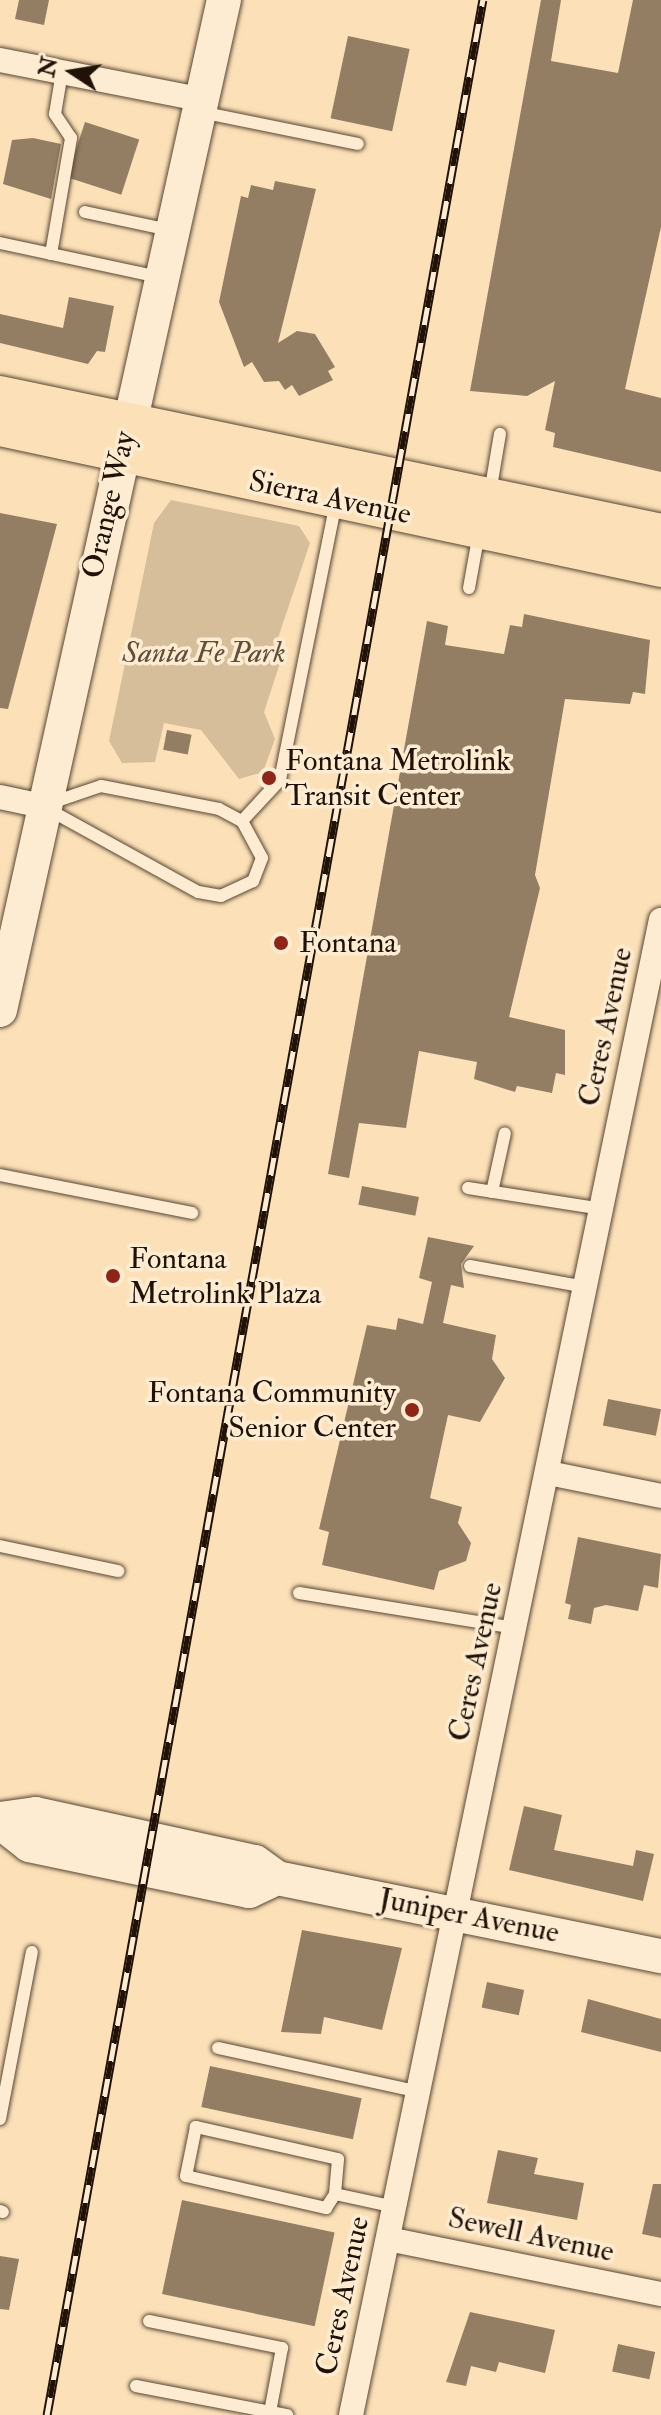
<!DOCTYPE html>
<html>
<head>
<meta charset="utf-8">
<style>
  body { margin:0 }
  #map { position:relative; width:661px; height:2415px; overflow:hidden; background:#fce1b8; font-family:"IM FELL Double Pica",serif }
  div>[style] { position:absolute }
  .green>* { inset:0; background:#d7be9a }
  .building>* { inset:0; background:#937e64; transform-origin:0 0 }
  .roads { filter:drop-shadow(0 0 2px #584634) drop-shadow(0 0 2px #584634) }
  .lane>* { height:12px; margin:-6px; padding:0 6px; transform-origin:6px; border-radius:6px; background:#fdecd1 }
  .street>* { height:24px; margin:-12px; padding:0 12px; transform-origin:12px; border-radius:12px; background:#fdecd1 }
  .secondary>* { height:34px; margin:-17px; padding:0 17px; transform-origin:17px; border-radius:17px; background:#fdecd1 }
  .primary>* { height:38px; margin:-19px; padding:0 19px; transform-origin:19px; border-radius:19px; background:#fce1b8 }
  .rail>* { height:9px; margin-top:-4.5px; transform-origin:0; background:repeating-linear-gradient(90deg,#fdecd1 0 18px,#211208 0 36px); box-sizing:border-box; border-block:2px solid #211208 }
  .dots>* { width:22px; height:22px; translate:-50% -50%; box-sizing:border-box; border:4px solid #fdecd1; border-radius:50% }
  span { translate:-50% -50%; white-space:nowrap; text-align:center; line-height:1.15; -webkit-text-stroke:7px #fdecd1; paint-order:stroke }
  .street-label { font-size:30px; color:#211208 }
  .park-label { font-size:30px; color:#614e3b; font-style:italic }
  .poi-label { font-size:30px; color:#211208 }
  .left { translate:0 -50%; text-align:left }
  .right { translate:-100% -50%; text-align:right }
  .north { position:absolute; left:32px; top:32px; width:80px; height:80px; -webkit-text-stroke:6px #fdecd1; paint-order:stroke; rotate:282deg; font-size:22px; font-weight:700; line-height:32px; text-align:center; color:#211208 }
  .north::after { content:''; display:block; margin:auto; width:28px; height:36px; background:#211208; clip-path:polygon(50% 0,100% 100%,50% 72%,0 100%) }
</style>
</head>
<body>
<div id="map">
  <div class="green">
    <div style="clip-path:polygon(171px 500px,299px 526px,310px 543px,278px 638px,282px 657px,264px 712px,275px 739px,263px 772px,239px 779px,201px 730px,164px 723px,155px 762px,122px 763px,109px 741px,154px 523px)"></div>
  </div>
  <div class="building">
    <div style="clip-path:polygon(19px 0,49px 0,44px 25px,15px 19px)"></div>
    <div style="clip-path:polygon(541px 0,561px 0,551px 61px,618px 73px,633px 0,661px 0,661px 227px,625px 389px,661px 398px,661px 472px,553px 447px,555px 433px,545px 430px,555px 381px,527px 396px,470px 391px)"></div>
    <div style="left:348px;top:36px;width:63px;height:84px;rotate:12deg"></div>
    <div style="left:85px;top:122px;width:57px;height:58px;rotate:18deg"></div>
    <div style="clip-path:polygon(33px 138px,61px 144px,51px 199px,3px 184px,12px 140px)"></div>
    <div style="clip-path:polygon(275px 181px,316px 189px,278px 343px,297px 331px,315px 334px,335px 367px,328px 371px,333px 380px,299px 396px,292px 385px,285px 390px,279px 381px,264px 382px,252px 362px,244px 367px,219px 302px,241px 196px,248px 198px,251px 185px,273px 190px)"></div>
    <div style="clip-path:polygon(69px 297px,114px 306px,105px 352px,97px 351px,88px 364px,0 343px,0 314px,63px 328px)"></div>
    <div style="clip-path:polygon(0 513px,57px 524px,8px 709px,0 708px)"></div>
    <div style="clip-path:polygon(524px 614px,650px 640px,645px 694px,633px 692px,630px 704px,565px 699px,535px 875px,540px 888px,509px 1017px,565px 1030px,565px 1075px,556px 1073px,552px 1093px,517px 1086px,515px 1092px,474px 1079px,477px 1062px,419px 1051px,406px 1128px,359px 1123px,349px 1178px,328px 1174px,427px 621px,448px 626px,445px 645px,504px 654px,510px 625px,522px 627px)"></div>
    <div style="left:167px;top:730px;width:25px;height:20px;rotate:11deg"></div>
    <div style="left:362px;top:1186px;width:58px;height:19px;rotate:11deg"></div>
    <div style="clip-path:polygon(428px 1237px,474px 1246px,461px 1264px,464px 1288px,451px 1285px,443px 1323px,496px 1335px,492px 1359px,505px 1378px,480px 1422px,448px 1415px,430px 1498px,462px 1507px,458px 1523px,471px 1543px,466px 1561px,439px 1571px,434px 1590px,322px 1565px,329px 1532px,319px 1529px,367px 1325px,396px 1330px,398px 1318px,423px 1324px,432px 1282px,419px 1278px)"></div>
    <div style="left:608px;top:1399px;width:54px;height:27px;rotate:11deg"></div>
    <div style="clip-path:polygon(578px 1537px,661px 1554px,658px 1588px,644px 1585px,638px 1611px,606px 1605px,594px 1608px,591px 1624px,568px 1619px,571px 1605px,565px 1603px)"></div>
    <div style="clip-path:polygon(524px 1806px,562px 1815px,554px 1850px,633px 1866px,636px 1850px,654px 1854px,643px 1901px,509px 1870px)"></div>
    <div style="clip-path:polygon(302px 1930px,402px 1948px,382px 2030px,324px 2017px,321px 2034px,281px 2032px)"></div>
    <div style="left:487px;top:1982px;width:38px;height:26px;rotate:12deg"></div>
    <div style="clip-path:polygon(588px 1999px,661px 2019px,661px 2052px,581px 2032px)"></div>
    <div style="left:210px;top:2066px;width:155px;height:42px;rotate:12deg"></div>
    <div style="clip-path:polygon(498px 2150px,538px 2158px,534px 2174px,584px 2183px,577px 2220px,487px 2203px)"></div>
    <div style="clip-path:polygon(653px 2184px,661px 2184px,661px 2238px,642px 2234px)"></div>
    <div style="left:182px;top:2200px;width:156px;height:96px;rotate:12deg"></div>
    <div style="clip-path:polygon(0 2256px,19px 2259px,9px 2310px,0 2309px)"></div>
    <div style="clip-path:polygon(470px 2312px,555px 2330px,545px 2373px,499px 2362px,496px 2372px,471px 2366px,466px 2386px,446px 2382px)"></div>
    <div style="left:618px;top:2344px;width:38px;height:28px;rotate:12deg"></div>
  </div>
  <div class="roads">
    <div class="lane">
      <div style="left:201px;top:112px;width:160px;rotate:11.5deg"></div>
      <div style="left:85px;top:212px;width:87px;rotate:12deg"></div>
      <div style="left:0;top:243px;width:163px;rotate:12.1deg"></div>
      <div style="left:51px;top:254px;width:118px;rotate:-80.2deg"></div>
      <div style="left:71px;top:138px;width:29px;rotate:-124deg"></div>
      <div style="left:55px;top:114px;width:43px;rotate:-80.5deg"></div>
      <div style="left:490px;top:493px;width:60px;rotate:-80.4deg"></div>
      <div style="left:469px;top:588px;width:56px;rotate:-79.7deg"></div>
      <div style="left:101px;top:786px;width:120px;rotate:11deg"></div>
      <div style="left:219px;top:809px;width:26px;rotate:28deg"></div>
      <div style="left:242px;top:821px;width:42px;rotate:61.6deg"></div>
      <div style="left:262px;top:858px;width:25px;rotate:111deg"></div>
      <div style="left:253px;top:881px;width:35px;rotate:155deg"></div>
      <div style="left:221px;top:896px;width:23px;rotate:-170deg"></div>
      <div style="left:198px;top:892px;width:178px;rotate:-151.1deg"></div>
      <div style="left:42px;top:806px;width:62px;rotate:-18.7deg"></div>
      <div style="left:242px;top:821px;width:56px;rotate:-47.2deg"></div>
      <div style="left:280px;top:780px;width:284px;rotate:-78.6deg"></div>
      <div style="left:0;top:1175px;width:196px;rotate:11.2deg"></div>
      <div style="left:468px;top:1188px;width:136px;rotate:8.9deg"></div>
      <div style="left:492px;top:1192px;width:60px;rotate:-77.6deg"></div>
      <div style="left:470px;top:1266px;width:118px;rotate:10.3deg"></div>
      <div style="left:0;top:1546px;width:121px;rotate:12deg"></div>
      <div style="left:299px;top:1593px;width:220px;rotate:9.2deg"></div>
      <div style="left:218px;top:2048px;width:207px;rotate:12.3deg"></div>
      <div style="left:0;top:2119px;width:170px;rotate:-79.2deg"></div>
      <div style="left:335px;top:2194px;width:35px;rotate:-85deg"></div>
      <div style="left:338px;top:2159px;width:146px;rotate:-167.3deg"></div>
      <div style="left:196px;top:2127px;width:50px;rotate:101.5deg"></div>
      <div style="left:186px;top:2176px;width:144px;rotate:12.9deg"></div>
      <div style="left:326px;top:2208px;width:17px;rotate:-57deg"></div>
      <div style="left:335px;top:2194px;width:61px;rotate:12.2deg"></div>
      <div style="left:0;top:2211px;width:3px;rotate:18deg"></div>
      <div style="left:149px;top:2321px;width:136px;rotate:11.5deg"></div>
      <div style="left:282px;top:2348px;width:65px;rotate:100.6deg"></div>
      <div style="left:136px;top:2386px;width:154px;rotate:10.9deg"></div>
    </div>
    <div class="street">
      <div style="left:0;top:60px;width:208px;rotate:11.1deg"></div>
      <div style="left:0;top:797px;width:43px;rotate:12.1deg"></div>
      <div style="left:548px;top:1473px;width:115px;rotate:11.5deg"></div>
      <div style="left:388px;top:2239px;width:278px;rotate:11.4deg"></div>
      <div style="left:351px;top:2415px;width:1527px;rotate:-78.29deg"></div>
    </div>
    <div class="secondary">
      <div style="left:0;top:1010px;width:1035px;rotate:-77.5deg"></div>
      <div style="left:0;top:1819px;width:36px;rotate:-8deg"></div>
      <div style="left:36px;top:1814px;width:224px;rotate:12.4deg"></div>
      <div style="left:255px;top:1862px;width:27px;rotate:36deg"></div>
      <div style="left:277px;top:1878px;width:392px;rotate:11.5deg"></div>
      <div style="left:0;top:1822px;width:37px;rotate:38deg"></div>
      <div style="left:29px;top:1845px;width:225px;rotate:11.8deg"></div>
      <div style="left:249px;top:1891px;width:31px;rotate:-25deg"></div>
    </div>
    <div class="primary">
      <div style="left:0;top:395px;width:675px;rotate:11.79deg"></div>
      <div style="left:0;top:427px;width:676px;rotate:12.04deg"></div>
    </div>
  </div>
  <div class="rail">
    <div style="left:47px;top:2415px;width:2454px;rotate:-79.77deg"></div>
  </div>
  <div class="dots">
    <div style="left:269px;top:778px;background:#8f2418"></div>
    <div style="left:281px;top:943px;background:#8f2418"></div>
    <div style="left:113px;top:1276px;background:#8f2418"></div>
    <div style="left:412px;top:1410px;background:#8f2418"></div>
  </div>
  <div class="street-label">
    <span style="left:330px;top:498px;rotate:12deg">Sierra Avenue</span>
    <span style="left:109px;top:505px;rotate:-77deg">Orange Way</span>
    <span style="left:606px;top:1027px;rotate:-78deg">Ceres Avenue</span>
    <span style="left:476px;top:1662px;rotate:-78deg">Ceres Avenue</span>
    <span style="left:469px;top:1916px;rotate:11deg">Juniper Avenue</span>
    <span style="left:531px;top:2235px;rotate:12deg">Sewell Avenue</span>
    <span style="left:343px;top:2296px;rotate:-78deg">Ceres Avenue</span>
  </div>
  <div class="park-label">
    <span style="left:204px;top:653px">Santa Fe Park</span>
  </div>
  <div class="poi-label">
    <span class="left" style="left:285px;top:778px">Fontana Metrolink<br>Transit Center</span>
    <span class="left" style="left:299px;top:943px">Fontana</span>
    <span class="left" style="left:129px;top:1276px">Fontana<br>Metrolink Plaza</span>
    <span class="right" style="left:396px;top:1410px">Fontana Community<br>Senior Center</span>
  </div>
  <div class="north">N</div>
</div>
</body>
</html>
